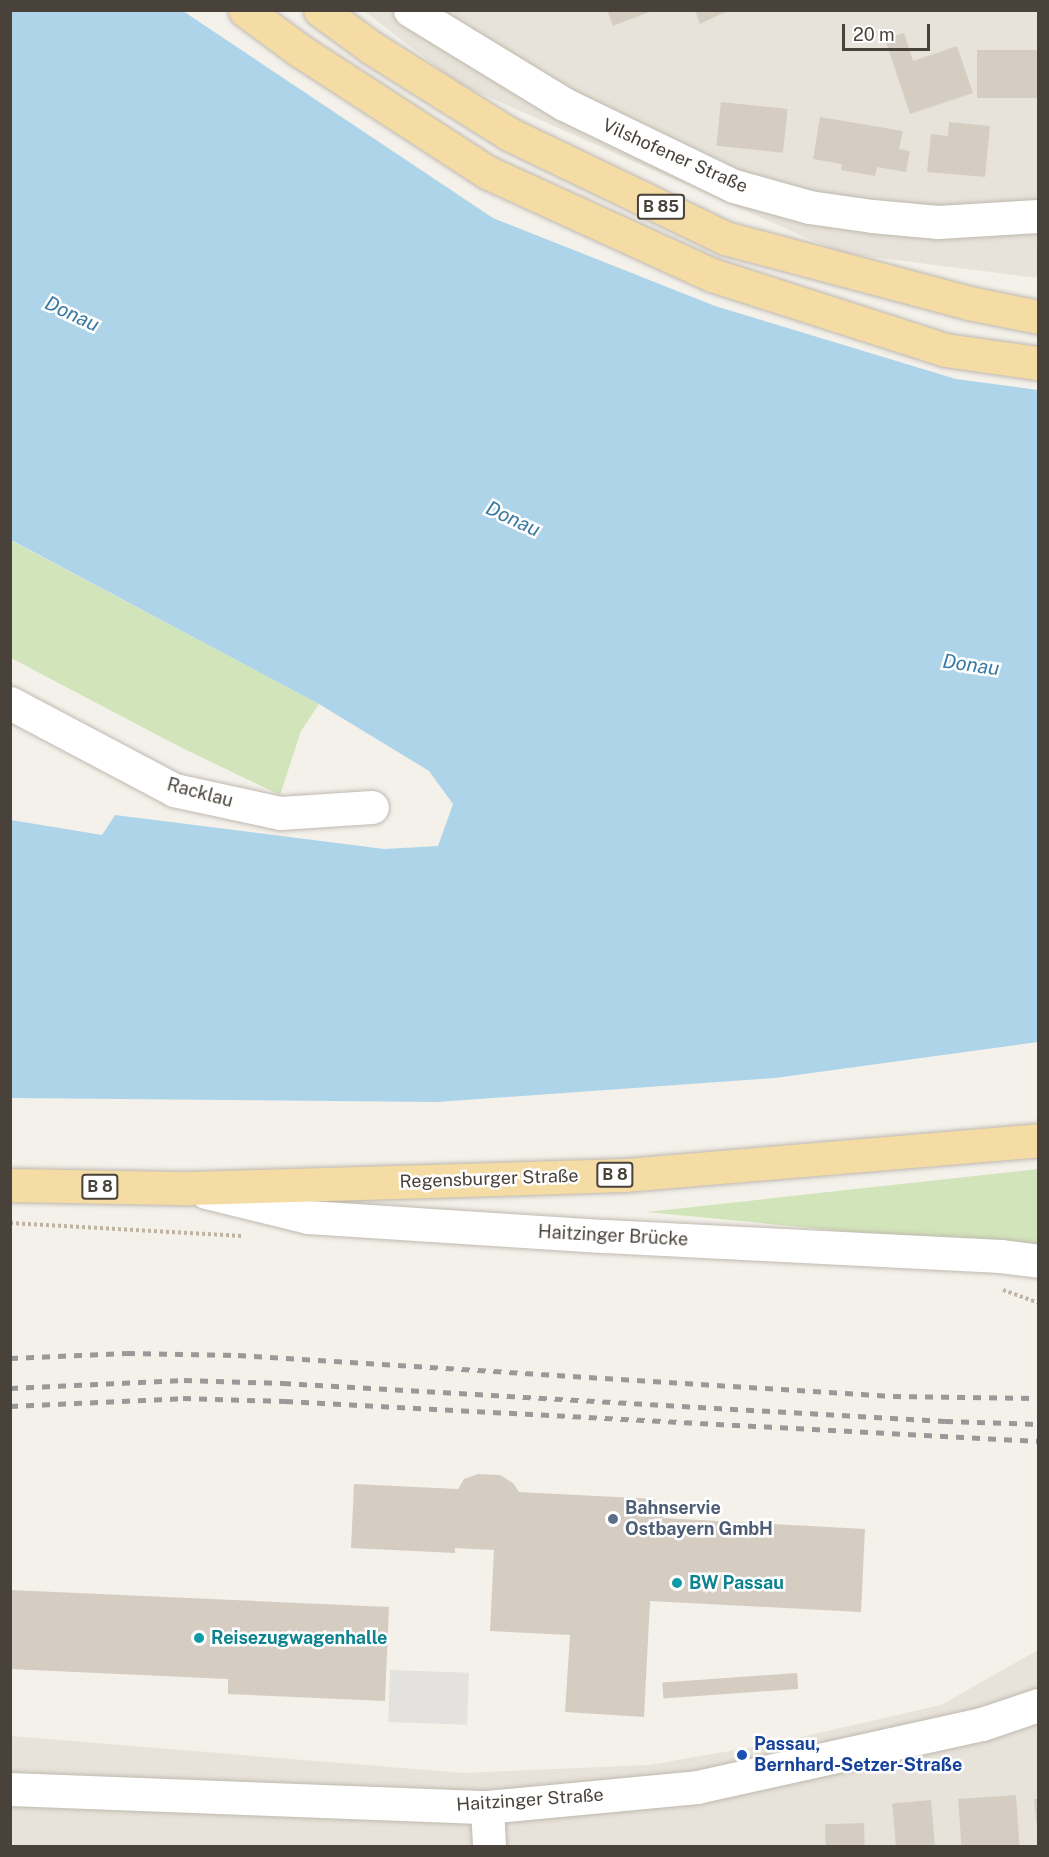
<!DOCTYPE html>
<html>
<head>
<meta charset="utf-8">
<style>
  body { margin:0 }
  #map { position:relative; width:1049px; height:1857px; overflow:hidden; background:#f4f1eb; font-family:"Public Sans",sans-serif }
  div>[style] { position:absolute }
  .residential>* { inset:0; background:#e8e3da }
  .green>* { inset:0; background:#d2e4b9 }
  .parking>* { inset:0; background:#e3e2df; transform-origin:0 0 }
  .water>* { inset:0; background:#aed4ea }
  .building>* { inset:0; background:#d5cdc2; transform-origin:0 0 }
  .path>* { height:4px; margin-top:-2px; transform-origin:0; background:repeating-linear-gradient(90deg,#bfb4a1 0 3px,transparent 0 6px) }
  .roads { filter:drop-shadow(0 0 2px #bfb9af) drop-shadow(0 0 2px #bfb9af) }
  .minor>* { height:33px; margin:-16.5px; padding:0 16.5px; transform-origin:16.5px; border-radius:16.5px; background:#fff }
  .major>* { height:33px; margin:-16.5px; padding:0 16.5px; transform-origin:16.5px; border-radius:16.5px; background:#f5dba4 }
  .rail>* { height:4.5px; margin-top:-2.25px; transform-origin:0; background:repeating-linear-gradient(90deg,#999 0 8px,transparent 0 16px) }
  .dots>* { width:16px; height:16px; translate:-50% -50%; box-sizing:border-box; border:3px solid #fff; border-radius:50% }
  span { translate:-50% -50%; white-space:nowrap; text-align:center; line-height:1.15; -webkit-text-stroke:5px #fff; paint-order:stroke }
  .shield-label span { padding:2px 4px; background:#fff; border:2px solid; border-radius:4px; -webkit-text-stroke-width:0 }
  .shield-label { font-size:16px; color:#48423a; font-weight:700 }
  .street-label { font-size:18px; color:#48423a }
  .service-label { font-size:18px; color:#4e5e75; font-weight:700 }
  .left { translate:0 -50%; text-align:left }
  .culture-label { font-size:18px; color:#0d838f; font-weight:700 }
  .transit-label { font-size:18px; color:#164399; font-weight:700 }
  .water-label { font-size:20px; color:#3a7aa2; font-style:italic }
  .frame { position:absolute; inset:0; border:12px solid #48423a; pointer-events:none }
  .scale { position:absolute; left:842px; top:24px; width:88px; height:27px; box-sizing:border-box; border:3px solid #48423a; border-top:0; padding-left:8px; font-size:18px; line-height:21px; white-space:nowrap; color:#48423a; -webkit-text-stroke:4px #fff; paint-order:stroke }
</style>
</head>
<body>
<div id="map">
  <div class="residential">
    <div style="clip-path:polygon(364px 11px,1038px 11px,1038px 278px,841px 253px,459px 84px)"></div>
    <div style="clip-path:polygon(1038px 1650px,1038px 1846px,11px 1846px,10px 1736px,464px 1773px,649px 1765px,775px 1743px,941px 1705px)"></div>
  </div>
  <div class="green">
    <div style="clip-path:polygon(10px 540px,319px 704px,301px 731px,280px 795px,182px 748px,11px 658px)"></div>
    <div style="clip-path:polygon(1038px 1169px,1038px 1250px,647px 1212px)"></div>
  </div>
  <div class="parking">
    <div style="left:390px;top:1670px;width:79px;height:52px;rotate:2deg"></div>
  </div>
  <div class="water">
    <div style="clip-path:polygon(11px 10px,183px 11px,493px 218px,715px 306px,956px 379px,1038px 390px,1038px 1042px,775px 1078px,437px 1102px,11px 1098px,11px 820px,102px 835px,115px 815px,384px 849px,438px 846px,453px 804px,429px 771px,319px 704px,11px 540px)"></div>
  </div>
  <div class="building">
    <div style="clip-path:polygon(607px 10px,652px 10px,652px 11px,613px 26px)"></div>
    <div style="clip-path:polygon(695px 10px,730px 10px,700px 24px)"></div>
    <div style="clip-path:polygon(904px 33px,913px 61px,957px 46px,973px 93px,910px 114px,885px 39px)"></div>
    <div style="left:1038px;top:50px;width:48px;height:61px;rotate:90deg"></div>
    <div style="left:721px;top:102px;width:67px;height:44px;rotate:6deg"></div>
    <div style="clip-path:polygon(820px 117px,903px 131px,899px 149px,910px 151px,906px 172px,877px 167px,875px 176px,841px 170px,842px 164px,813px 159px)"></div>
    <div style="clip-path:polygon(949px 122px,990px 126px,985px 177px,927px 172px,931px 134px,948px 136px)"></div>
    <div style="clip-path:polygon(478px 1474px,500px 1475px,513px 1483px,519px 1492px,655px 1499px,654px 1514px,663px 1515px,663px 1518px,865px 1529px,861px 1612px,650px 1601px,644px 1717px,565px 1712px,570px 1635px,490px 1631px,494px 1550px,455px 1548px,455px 1553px,351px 1548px,354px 1484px,458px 1489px,464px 1479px)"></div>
    <div style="clip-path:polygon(10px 1590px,389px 1607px,385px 1701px,228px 1694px,228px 1679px,10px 1669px)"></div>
    <div style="left:797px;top:1673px;width:16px;height:135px;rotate:86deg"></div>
    <div style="left:1016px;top:1795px;width:51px;height:58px;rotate:86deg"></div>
    <div style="clip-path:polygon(1034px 1799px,1038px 1799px,1038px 1829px,1037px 1829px)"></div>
    <div style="left:931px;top:1800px;width:46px;height:39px;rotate:85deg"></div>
    <div style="left:864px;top:1823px;width:23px;height:39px;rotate:88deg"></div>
  </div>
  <div class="path">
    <div style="left:10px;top:1223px;width:233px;rotate:3.2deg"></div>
    <div style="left:1003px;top:1290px;width:37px;rotate:20deg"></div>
  </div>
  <div class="roads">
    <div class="minor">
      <div style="left:410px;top:10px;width:180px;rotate:31.4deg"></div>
      <div style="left:564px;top:104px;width:189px;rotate:25.8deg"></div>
      <div style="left:734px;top:186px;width:78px;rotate:15.6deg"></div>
      <div style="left:809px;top:207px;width:64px;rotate:8.1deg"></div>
      <div style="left:872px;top:216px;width:66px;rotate:5.2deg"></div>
      <div style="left:938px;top:222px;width:100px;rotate:-3.4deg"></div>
      <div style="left:10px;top:703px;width:186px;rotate:27.9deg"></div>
      <div style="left:174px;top:790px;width:108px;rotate:12.2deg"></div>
      <div style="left:280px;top:813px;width:92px;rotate:-3.7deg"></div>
      <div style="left:206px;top:1192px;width:105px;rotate:13.8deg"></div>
      <div style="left:308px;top:1217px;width:298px;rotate:3.7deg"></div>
      <div style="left:605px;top:1236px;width:396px;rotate:2.9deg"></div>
      <div style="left:1000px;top:1256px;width:38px;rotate:7deg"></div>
      <div style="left:10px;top:1789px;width:477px;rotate:2.2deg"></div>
      <div style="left:487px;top:1807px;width:211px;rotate:-5.4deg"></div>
      <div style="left:697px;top:1787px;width:292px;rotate:-12.5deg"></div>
      <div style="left:982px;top:1724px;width:59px;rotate:-18.7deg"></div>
      <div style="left:487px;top:1807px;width:39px;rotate:87deg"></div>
    </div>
    <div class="major">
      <div style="left:245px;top:10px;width:67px;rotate:36.5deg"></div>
      <div style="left:299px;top:50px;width:224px;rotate:33deg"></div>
      <div style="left:487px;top:172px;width:247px;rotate:24.6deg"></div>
      <div style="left:712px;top:275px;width:245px;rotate:17.8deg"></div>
      <div style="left:945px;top:350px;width:94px;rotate:8deg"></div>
      <div style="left:320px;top:10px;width:64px;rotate:36.2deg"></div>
      <div style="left:372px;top:48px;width:162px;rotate:32.1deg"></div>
      <div style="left:509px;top:134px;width:240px;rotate:25.7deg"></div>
      <div style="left:725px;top:238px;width:253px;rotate:14.9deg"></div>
      <div style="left:969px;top:303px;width:70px;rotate:11.5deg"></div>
      <div style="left:10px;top:1185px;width:180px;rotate:1deg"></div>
      <div style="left:190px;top:1188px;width:435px;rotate:-1.7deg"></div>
      <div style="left:625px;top:1175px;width:414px;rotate:-4.8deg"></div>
    </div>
  </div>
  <div class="rail">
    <div style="left:10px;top:1358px;width:117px;rotate:-2.4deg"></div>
    <div style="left:127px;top:1353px;width:111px;rotate:1deg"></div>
    <div style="left:238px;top:1355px;width:656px;rotate:3.58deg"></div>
    <div style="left:893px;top:1396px;width:145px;rotate:0.8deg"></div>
    <div style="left:10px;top:1388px;width:174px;rotate:-2.6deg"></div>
    <div style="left:184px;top:1380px;width:99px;rotate:1.7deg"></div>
    <div style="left:283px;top:1383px;width:663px;rotate:3.29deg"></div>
    <div style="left:945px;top:1421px;width:93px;rotate:1.8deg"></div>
    <div style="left:10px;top:1406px;width:173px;rotate:-2.6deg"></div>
    <div style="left:183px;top:1398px;width:102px;rotate:1.7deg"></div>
    <div style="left:285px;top:1401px;width:754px;rotate:3.04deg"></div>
  </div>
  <div class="dots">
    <div style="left:613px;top:1519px;background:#5c6f8a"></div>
    <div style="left:677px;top:1583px;background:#0f9aa8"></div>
    <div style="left:199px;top:1638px;background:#0f9aa8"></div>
    <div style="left:742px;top:1755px;background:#1a4fb4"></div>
  </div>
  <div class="shield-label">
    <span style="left:661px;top:207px">B 85</span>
    <span style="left:615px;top:1175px">B 8</span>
    <span style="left:100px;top:1187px">B 8</span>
  </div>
  <div class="street-label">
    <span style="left:675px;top:156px;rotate:24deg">Vilshofener Straße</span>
    <span style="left:200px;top:793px;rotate:15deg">Racklau</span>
    <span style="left:489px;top:1179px;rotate:-2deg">Regensburger Straße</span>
    <span style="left:613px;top:1236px;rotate:3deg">Haitzinger Brücke</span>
    <span style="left:530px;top:1800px;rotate:-4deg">Haitzinger Straße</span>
  </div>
  <div class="service-label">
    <span class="left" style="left:625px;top:1519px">Bahnservie<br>Ostbayern GmbH</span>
  </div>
  <div class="culture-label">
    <span class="left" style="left:689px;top:1583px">BW Passau</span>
    <span class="left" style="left:211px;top:1638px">Reisezugwagenhalle</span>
  </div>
  <div class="transit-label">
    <span class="left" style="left:754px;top:1755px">Passau,<br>Bernhard-Setzer-Straße</span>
  </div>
  <div class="water-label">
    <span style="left:72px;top:314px;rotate:25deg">Donau</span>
    <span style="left:513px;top:519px;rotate:25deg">Donau</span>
    <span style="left:971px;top:665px;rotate:8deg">Donau</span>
  </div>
  <div class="frame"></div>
  <div class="scale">20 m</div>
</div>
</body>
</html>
